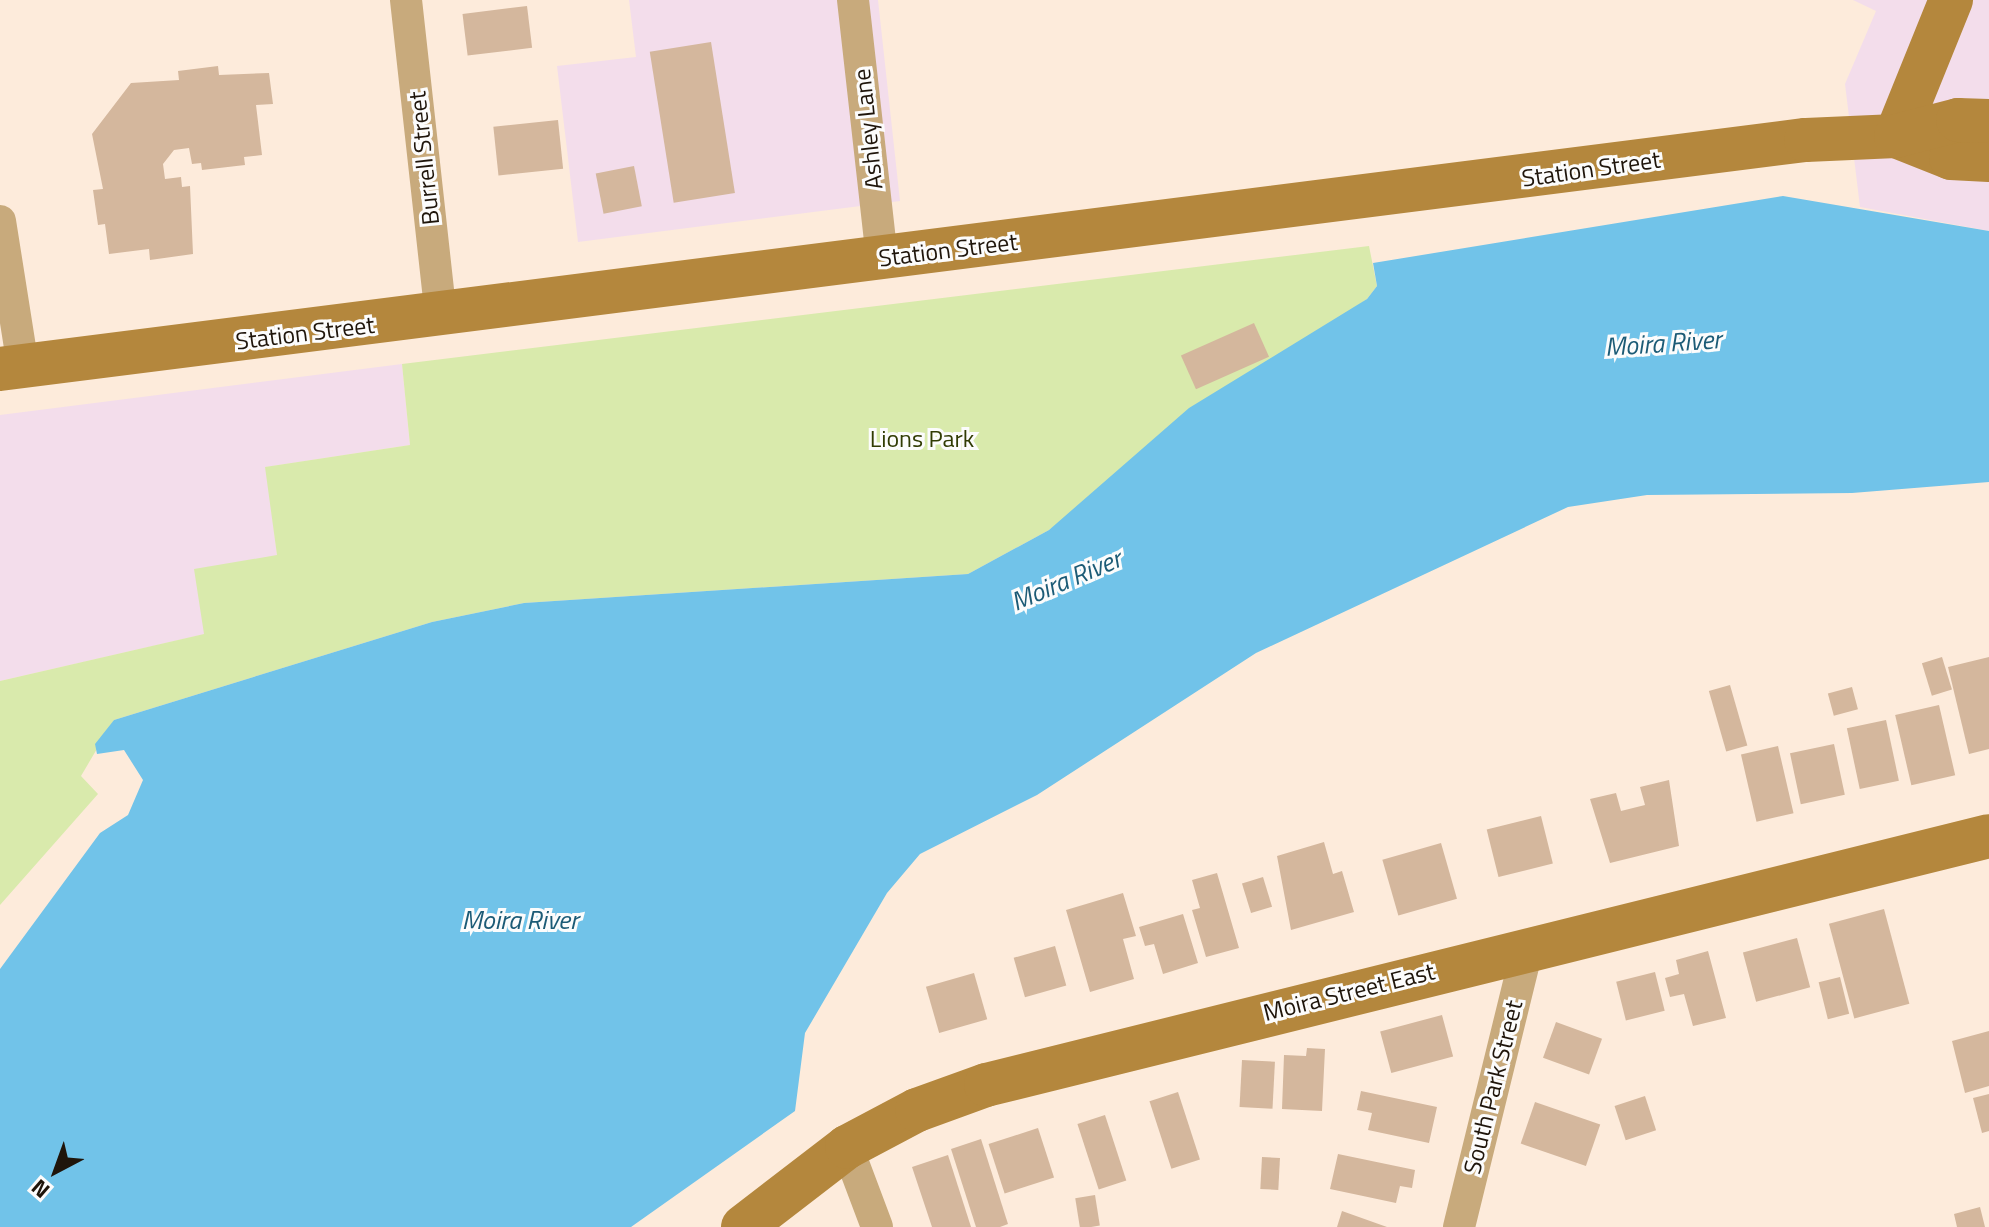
<!DOCTYPE html>
<html>
<head>
<meta charset="utf-8">
<style>
  body { margin:0 }
  #map { position:relative; width:1989px; height:1227px; overflow:hidden; background:#fdebdb; font-family:"Titillium Web",sans-serif }
  div>[style] { position:absolute }
  .commercial>* { inset:0; background:#f3ddeb }
  .green>* { inset:0; background:#d9eaac }
  .water>* { inset:0; background:#71c3e9 }
  .building>* { inset:0; background:#d4b79d; transform-origin:0 0 }
  .street>* { height:32px; margin:-16px; padding:0 16px; transform-origin:16px; border-radius:16px; background:#c8aa7c }
  .secondary>* { height:44px; margin:-22px; padding:0 22px; transform-origin:22px; border-radius:22px; background:#b4873d }
  span { translate:-50% -50%; white-space:nowrap; text-align:center; line-height:1.15; -webkit-text-stroke:6px #fcfcfc; paint-order:stroke }
  .street-label { font-size:24px; color:#1f150b }
  .park-label { font-size:24px; color:#313c04 }
  .water-label { font-size:26px; color:#1c5b76; font-style:italic }
  .north { position:absolute; left:16px; top:1131px; width:80px; height:80px; -webkit-text-stroke:6px #fcfcfc; paint-order:stroke; rotate:221deg; font-size:22px; font-weight:700; line-height:32px; text-align:center; color:#1f150b }
  .north::after { content:''; display:block; margin:auto; width:28px; height:36px; background:#1f150b; clip-path:polygon(50% 0,100% 100%,50% 72%,0 100%) }
</style>
</head>
<body>
<div id="map">
  <div class="commercial">
    <div style="clip-path:polygon(629px 0,878px 0,900px 201px,578px 242px,557px 66px,636px 57px)"></div>
    <div style="clip-path:polygon(1853px 0,1989px 0,1989px 231px,1860px 207px,1845px 84px,1876px 11px)"></div>
    <div style="clip-path:polygon(402px 364px,410px 445px,266px 467px,277px 555px,205px 634px,0 681px,0 415px)"></div>
  </div>
  <div class="green">
    <div style="clip-path:polygon(1369px 246px,1377px 286px,1367px 299px,1049px 530px,968px 574px,524px 603px,432px 622px,114px 720px,81px 776px,98px 794px,0 905px,0 681px,204px 634px,194px 569px,277px 555px,265px 467px,410px 445px,402px 364px)"></div>
  </div>
  <div class="water">
    <div style="clip-path:polygon(1783px 196px,1989px 231px,1989px 482px,1852px 493px,1647px 495px,1568px 507px,1256px 653px,1037px 795px,920px 854px,887px 893px,805px 1033px,795px 1111px,631px 1227px,0 1227px,0 969px,100px 833px,128px 815px,143px 780px,124px 750px,97px 754px,95px 744px,114px 720px,432px 622px,524px 603px,968px 574px,1049px 530px,1189px 408px,1367px 299px,1377px 286px,1373px 263px)"></div>
  </div>
  <div class="building">
    <div style="left:527px;top:6px;width:42px;height:65px;rotate:83deg"></div>
    <div style="left:711px;top:42px;width:153px;height:62px;rotate:81deg"></div>
    <div style="clip-path:polygon(218px 66px,219px 75px,269px 73px,273px 104px,256px 105px,262px 155px,244px 157px,245px 165px,202px 170px,201px 163px,192px 164px,189px 148px,174px 150px,163px 164px,165px 179px,181px 177px,182px 187px,190px 186px,193px 254px,150px 260px,149px 249px,109px 254px,105px 224px,98px 225px,93px 190px,103px 189px,92px 134px,131px 83px,179px 80px,178px 71px)"></div>
    <div style="left:558px;top:120px;width:49px;height:65px;rotate:84deg"></div>
    <div style="left:634px;top:166px;width:41px;height:39px;rotate:79deg"></div>
    <div style="left:1254px;top:323px;width:37px;height:80px;rotate:66deg"></div>
    <div style="left:1942px;top:657px;width:34px;height:21px;rotate:73deg"></div>
    <div style="clip-path:polygon(1989px 657px,1989px 749px,1969px 754px,1948px 667px)"></div>
    <div style="left:1730px;top:685px;width:63px;height:22px;rotate:74deg"></div>
    <div style="left:1852px;top:687px;width:23px;height:25px;rotate:75deg"></div>
    <div style="left:1939px;top:705px;width:72px;height:45px;rotate:77deg"></div>
    <div style="left:1886px;top:720px;width:62px;height:40px;rotate:78deg"></div>
    <div style="left:1834px;top:744px;width:52px;height:45px;rotate:78deg"></div>
    <div style="left:1778px;top:746px;width:69px;height:38px;rotate:77deg"></div>
    <div style="clip-path:polygon(1669px 780px,1679px 846px,1610px 863px,1590px 799px,1616px 793px,1621px 811px,1645px 805px,1640px 787px)"></div>
    <div style="left:1541px;top:816px;width:49px;height:56px;rotate:76deg"></div>
    <div style="clip-path:polygon(1324px 842px,1333px 874px,1342px 871px,1354px 912px,1291px 930px,1277px 856px)"></div>
    <div style="left:1441px;top:843px;width:58px;height:61px;rotate:74deg"></div>
    <div style="clip-path:polygon(1217px 873px,1239px 948px,1206px 957px,1192px 910px,1200px 908px,1192px 880px)"></div>
    <div style="left:1263px;top:877px;width:31px;height:22px;rotate:73deg"></div>
    <div style="clip-path:polygon(1123px 893px,1136px 936px,1123px 939px,1134px 979px,1090px 992px,1066px 910px)"></div>
    <div style="left:1884px;top:909px;width:98px;height:57px;rotate:75deg"></div>
    <div style="clip-path:polygon(1183px 914px,1198px 963px,1163px 974px,1154px 944px,1145px 946px,1139px 927px)"></div>
    <div style="left:1797px;top:938px;width:51px;height:56px;rotate:75deg"></div>
    <div style="left:1055px;top:946px;width:41px;height:43px;rotate:74deg"></div>
    <div style="clip-path:polygon(1708px 951px,1726px 1018px,1693px 1026px,1684px 994px,1670px 997px,1665px 978px,1679px 974px,1676px 960px)"></div>
    <div style="left:1655px;top:972px;width:40px;height:40px;rotate:76deg"></div>
    <div style="left:974px;top:973px;width:48px;height:50px;rotate:74deg"></div>
    <div style="left:1840px;top:977px;width:38px;height:22px;rotate:76deg"></div>
    <div style="left:1442px;top:1015px;width:43px;height:64px;rotate:75deg"></div>
    <div style="left:1556px;top:1022px;width:49px;height:38px;rotate:20deg"></div>
    <div style="clip-path:polygon(1989px 1031px,1989px 1086px,1965px 1093px,1952px 1041px)"></div>
    <div style="clip-path:polygon(1307px 1048px,1325px 1049px,1322px 1111px,1282px 1109px,1284px 1055px,1306px 1056px)"></div>
    <div style="left:1242px;top:1060px;width:33px;height:47px;rotate:3deg"></div>
    <div style="clip-path:polygon(1361px 1091px,1437px 1107px,1429px 1143px,1368px 1130px,1372px 1113px,1357px 1110px)"></div>
    <div style="left:1178px;top:1092px;width:71px;height:30px;rotate:72deg"></div>
    <div style="clip-path:polygon(1989px 1094px,1989px 1131px,1982px 1133px,1973px 1098px)"></div>
    <div style="left:1645px;top:1096px;width:36px;height:32px;rotate:72deg"></div>
    <div style="left:1535px;top:1102px;width:69px;height:44px;rotate:19deg"></div>
    <div style="left:1105px;top:1115px;width:69px;height:29px;rotate:72deg"></div>
    <div style="left:1038px;top:1128px;width:52px;height:52px;rotate:72deg"></div>
    <div style="clip-path:polygon(981px 1139px,1008px 1224px,1000px 1227px,976px 1227px,951px 1149px)"></div>
    <div style="clip-path:polygon(1338px 1154px,1415px 1170px,1412px 1188px,1400px 1186px,1396px 1203px,1330px 1189px)"></div>
    <div style="clip-path:polygon(948px 1155px,971px 1227px,932px 1227px,912px 1167px)"></div>
    <div style="left:1262px;top:1157px;width:18px;height:32px;rotate:3deg"></div>
    <div style="left:1095px;top:1195px;width:31px;height:20px;rotate:81deg"></div>
    <div style="clip-path:polygon(1980px 1207px,1985px 1227px,1957px 1227px,1954px 1214px)"></div>
    <div style="clip-path:polygon(1342px 1211px,1387px 1227px,1337px 1227px)"></div>
  </div>
  <div class="street">
    <div style="left:406px;top:0;width:319px;rotate:83.7deg"></div>
    <div style="left:853px;top:0;width:260px;rotate:83.6deg"></div>
    <div style="left:0;top:221px;width:148px;rotate:81deg"></div>
    <div style="left:847px;top:1147px;width:85px;rotate:69.4deg"></div>
    <div style="left:1459px;top:1227px;width:288px;rotate:-76.2deg"></div>
  </div>
  <div class="secondary">
    <div style="left:1896px;top:136px;width:147px;rotate:-68deg"></div>
    <div style="left:1896px;top:136px;width:59px;rotate:21.8deg"></div>
    <div style="left:1951px;top:158px;width:38px;rotate:3deg"></div>
    <div style="left:0;top:369px;width:1820px;rotate:-7.23deg"></div>
    <div style="left:1806px;top:140px;width:90px;rotate:-2.5deg"></div>
    <div style="left:1896px;top:136px;width:64px;rotate:-14.5deg"></div>
    <div style="left:1958px;top:120px;width:31px;rotate:2deg"></div>
    <div style="left:743px;top:1227px;width:131px;rotate:-37.6deg"></div>
    <div style="left:847px;top:1147px;width:79px;rotate:-27.9deg"></div>
    <div style="left:917px;top:1110px;width:73px;rotate:-19.9deg"></div>
    <div style="left:986px;top:1085px;width:1033px;rotate:-13.94deg"></div>
  </div>
  <div class="street-label">
    <span style="left:868px;top:129px;rotate:-96deg">Ashley Lane</span>
    <span style="left:424px;top:158px;rotate:-96deg">Burrell Street</span>
    <span style="left:1591px;top:169px;rotate:-8deg">Station Street</span>
    <span style="left:948px;top:250px;rotate:-7deg">Station Street</span>
    <span style="left:305px;top:333px;rotate:-7deg">Station Street</span>
    <span style="left:1349px;top:992px;rotate:-14deg">Moira Street East</span>
    <span style="left:1493px;top:1087px;rotate:-76deg">South Park Street</span>
  </div>
  <div class="park-label">
    <span style="left:922px;top:439px">Lions Park</span>
  </div>
  <div class="water-label">
    <span style="left:1663px;top:343px;rotate:-4deg">Moira River</span>
    <span style="left:1066px;top:580px;rotate:-23deg">Moira River</span>
    <span style="left:520px;top:920px">Moira River</span>
  </div>
  <div class="north">N</div>
</div>
</body>
</html>
